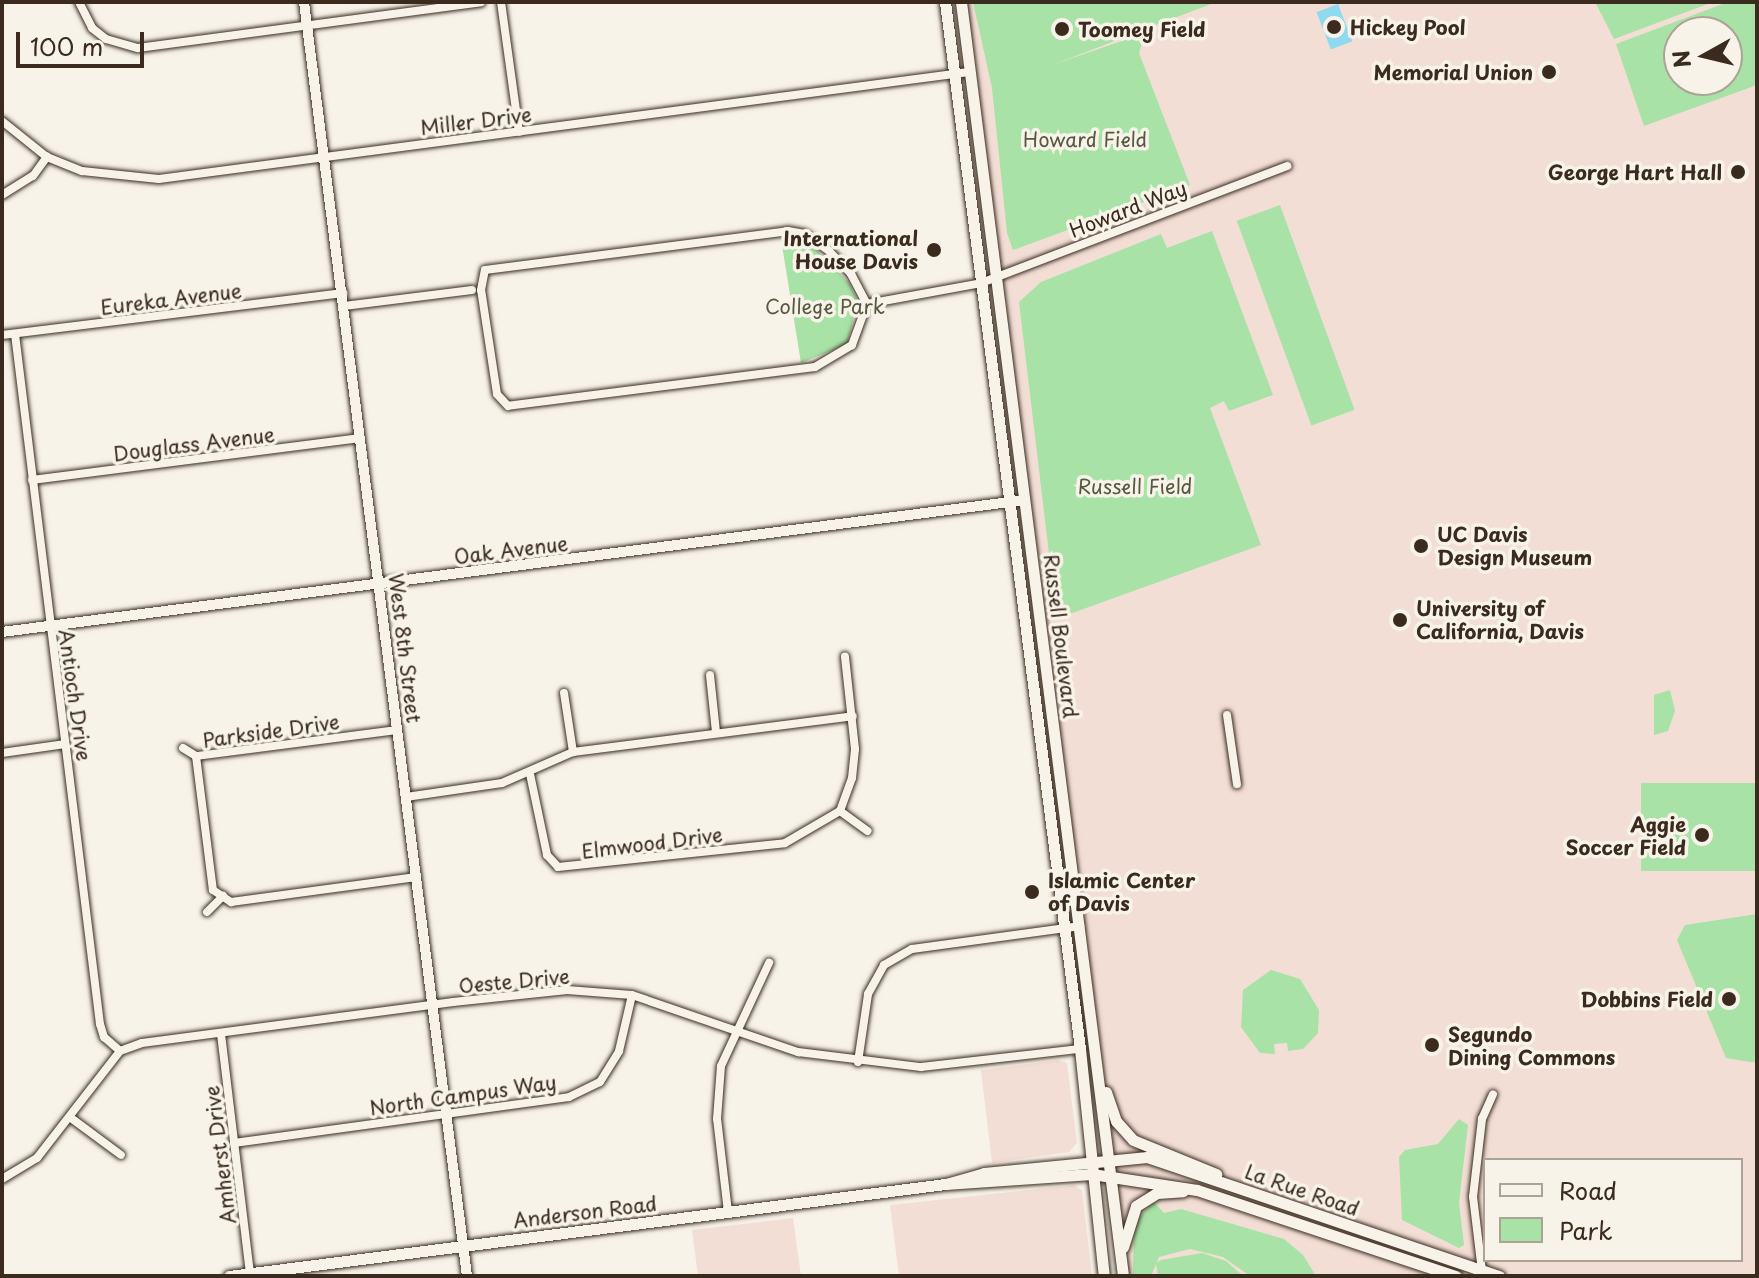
<!DOCTYPE html>
<html>
<head>
<meta charset="utf-8">
<style>
  body { margin:0 }
  #map { position:relative; width:1759px; height:1278px; overflow:hidden; background:#f7f3e8; font-family:"Playpen Sans",sans-serif }
  div>[style] { position:absolute }
  .built>* { inset:0; background:#f2ded5 }
  .green>* { inset:0; background:#a8e2a7; transform-origin:0 0 }
  .water>* { inset:0; background:#8fdaf0; transform-origin:0 0 }
  .roads { filter:drop-shadow(0 0 2px #3b2a1e) drop-shadow(0 0 2px #3b2a1e) }
  .minor>* { height:8px; margin:-4px; padding:0 4px; transform-origin:4px; border-radius:4px; background:#f7f3e8 }
  .tertiary>* { height:10px; margin:-5px; padding:0 5px; transform-origin:5px; border-radius:5px; background:#f7f3e8 }
  .secondary>* { height:11px; margin:-5.5px; padding:0 5.5px; transform-origin:5.5px; border-radius:5.5px; background:#f7f3e8 }
  .dots>* { width:22px; height:22px; translate:-50% -50%; box-sizing:border-box; border:4px solid #f7f3e8; border-radius:50% }
  span { translate:-50% -50%; white-space:nowrap; text-align:center; line-height:1.15; -webkit-text-stroke:7px #f7f3e8; paint-order:stroke }
  .poi-label { font-size:20px; color:#3b2a1e; font-weight:700 }
  .left { translate:0 -50%; text-align:left }
  .right { translate:-100% -50%; text-align:right }
  .street-label { font-size:20px; color:#3b2a1e }
  .park-label { font-size:20px; color:#565840 }
  .frame { position:absolute; inset:0; border:4px solid #3b2a1e; pointer-events:none }
  .legend { position:absolute; left:1483px; top:1158px; width:260px; height:104px; box-sizing:border-box; background:#f7f3e8; border:2px solid #aca397; margin:0; padding:10px 14px; list-style:none; font-size:24px; color:#3b2a1e }
  .legend li { display:flex; align-items:center; gap:16px; height:40px }
  .legend b { width:40px; border:2px solid #aca397 }
  .north { position:absolute; left:1663px; top:16px; width:80px; height:80px; box-sizing:border-box; background:#f7f3e8; border:2px solid #aca397; border-radius:50%; rotate:262deg; font-size:22px; font-weight:700; line-height:32px; text-align:center; color:#3b2a1e }
  .north::after { content:''; display:block; margin:auto; width:28px; height:36px; background:#3b2a1e; clip-path:polygon(50% 0,100% 100%,50% 72%,0 100%) }
  .scale { position:absolute; left:16px; top:32px; width:128px; height:36px; box-sizing:border-box; border:4px solid #3b2a1e; border-top:0; padding-left:10px; font-size:24px; line-height:28px; white-space:nowrap; color:#3b2a1e; -webkit-text-stroke:6px #f7f3e8; paint-order:stroke }
</style>
</head>
<body>
<div id="map">
  <div class="built">
    <div style="clip-path:polygon(evenodd,965px 2px,1757px 2px,1757px 1276px,1128px 1276px,965px 2px,1679px 32px,1727px 32px,1727px 80px,1679px 80px,1679px 32px,965px 2px,1485px 1160px,1741px 1160px,1741px 1260px,1485px 1260px,1485px 1160px)"></div>
    <div style="clip-path:polygon(1059px 1060px,1067px 1063px,1077px 1143px,1069px 1152px,992px 1163px,981px 1070px)"></div>
    <div style="clip-path:polygon(1075px 1185px,1082px 1191px,1092px 1276px,899px 1276px,890px 1205px)"></div>
    <div style="clip-path:polygon(793px 1218px,801px 1276px,698px 1276px,692px 1230px)"></div>
  </div>
  <div class="green">
    <div style="clip-path:polygon(973px 2px,1216px 2px,1055px 64px,1145px 33px,1139px 53px,1190px 185px,1013px 250px,1007px 233px,992px 88px)"></div>
    <div style="clip-path:polygon(1595px 2px,1713px 2px,1614px 39px)"></div>
    <div style="clip-path:polygon(evenodd,1728px 2px,1757px 2px,1757px 85px,1644px 126px,1616px 44px,1728px 2px,1679px 32px,1727px 32px,1727px 80px,1679px 80px,1679px 32px)"></div>
    <div style="left:1280px;top:205px;width:218px;height:46px;rotate:70deg"></div>
    <div style="clip-path:polygon(1212px 231px,1273px 395px,1229px 411px,1224px 401px,1210px 408px,1261px 545px,1064px 616px,1055px 604px,1019px 302px,1041px 282px,1161px 234px,1167px 248px)"></div>
    <div style="clip-path:polygon(781px 239px,811px 244px,849px 283px,858px 301px,847px 344px,801px 363px)"></div>
    <div style="clip-path:polygon(1670px 690px,1675px 711px,1668px 731px,1654px 735px,1654px 695px)"></div>
    <div style="left:1757px;top:783px;width:88px;height:116px;rotate:90deg"></div>
    <div style="clip-path:polygon(1757px 914px,1757px 1062px,1750px 1062px,1726px 1058px,1677px 940px,1685px 925px)"></div>
    <div style="clip-path:polygon(1271px 970px,1300px 979px,1319px 1010px,1318px 1033px,1303px 1049px,1288px 1051px,1287px 1043px,1274px 1044px,1275px 1054px,1260px 1053px,1241px 1027px,1243px 990px)"></div>
    <div style="clip-path:polygon(1459px 1119px,1468px 1125px,1459px 1203px,1464px 1245px,1459px 1248px,1402px 1220px,1399px 1157px,1405px 1150px,1438px 1144px)"></div>
    <div style="clip-path:polygon(1153px 1201px,1164px 1213px,1181px 1209px,1284px 1239px,1303px 1255px,1316px 1276px,1250px 1276px,1223px 1257px,1190px 1249px,1159px 1257px,1151px 1276px,1133px 1276px,1134px 1224px)"></div>
    <div style="clip-path:polygon(1202px 1253px,1226px 1261px,1243px 1276px,1158px 1276px,1156px 1263px,1161px 1260px)"></div>
  </div>
  <div class="water">
    <div style="left:1338px;top:4px;width:40px;height:23px;rotate:69deg"></div>
  </div>
  <div class="roads">
    <div class="minor">
      <div style="left:79px;top:2px;width:29px;rotate:63deg"></div>
      <div style="left:92px;top:28px;width:18px;rotate:38deg"></div>
      <div style="left:106px;top:39px;width:33px;rotate:16deg"></div>
      <div style="left:138px;top:48px;width:346px;rotate:-7.6deg"></div>
      <div style="left:501px;top:2px;width:131px;rotate:82.1deg"></div>
      <div style="left:2px;top:121px;width:58px;rotate:38.7deg"></div>
      <div style="left:47px;top:157px;width:38px;rotate:22deg"></div>
      <div style="left:82px;top:171px;width:77px;rotate:5.9deg"></div>
      <div style="left:159px;top:179px;width:817px;rotate:-7.53deg"></div>
      <div style="left:2px;top:195px;width:36px;rotate:-32deg"></div>
      <div style="left:33px;top:176px;width:24px;rotate:-54deg"></div>
      <div style="left:867px;top:304px;width:44px;rotate:110.1deg"></div>
      <div style="left:852px;top:345px;width:43px;rotate:149.3deg"></div>
      <div style="left:815px;top:367px;width:309px;rotate:172.8deg"></div>
      <div style="left:508px;top:406px;width:16px;rotate:-133deg"></div>
      <div style="left:497px;top:394px;width:105px;rotate:-98.7deg"></div>
      <div style="left:481px;top:290px;width:20px;rotate:-79deg"></div>
      <div style="left:485px;top:270px;width:305px;rotate:-7.3deg"></div>
      <div style="left:788px;top:231px;width:17px;rotate:10deg"></div>
      <div style="left:805px;top:234px;width:29px;rotate:35deg"></div>
      <div style="left:829px;top:251px;width:32px;rotate:46deg"></div>
      <div style="left:851px;top:274px;width:34px;rotate:62deg"></div>
      <div style="left:867px;top:304px;width:116px;rotate:-10.4deg"></div>
      <div style="left:981px;top:283px;width:328px;rotate:-20.9deg"></div>
      <div style="left:344px;top:306px;width:129px;rotate:-7.1deg"></div>
      <div style="left:15px;top:334px;width:695px;rotate:82.98deg"></div>
      <div style="left:100px;top:1024px;width:14px;rotate:73deg"></div>
      <div style="left:104px;top:1037px;width:21px;rotate:41deg"></div>
      <div style="left:2px;top:335px;width:344px;rotate:-7deg"></div>
      <div style="left:32px;top:480px;width:331px;rotate:-7.3deg"></div>
      <div style="left:710px;top:675px;width:57px;rotate:84deg"></div>
      <div style="left:564px;top:693px;width:60px;rotate:81.3deg"></div>
      <div style="left:1227px;top:715px;width:70px;rotate:81.8deg"></div>
      <div style="left:397px;top:730px;width:203px;rotate:172.6deg"></div>
      <div style="left:196px;top:756px;width:135px;rotate:82.8deg"></div>
      <div style="left:213px;top:890px;width:22px;rotate:34deg"></div>
      <div style="left:231px;top:902px;width:187px;rotate:-7.7deg"></div>
      <div style="left:183px;top:748px;width:15px;rotate:32deg"></div>
      <div style="left:2px;top:753px;width:64px;rotate:-8.1deg"></div>
      <div style="left:530px;top:774px;width:83px;rotate:78.1deg"></div>
      <div style="left:547px;top:855px;width:16px;rotate:47deg"></div>
      <div style="left:558px;top:867px;width:228px;rotate:-6deg"></div>
      <div style="left:785px;top:843px;width:64px;rotate:-30.2deg"></div>
      <div style="left:840px;top:811px;width:35px;rotate:-70deg"></div>
      <div style="left:852px;top:778px;width:29px;rotate:-84deg"></div>
      <div style="left:855px;top:749px;width:93px;rotate:-96.2deg"></div>
      <div style="left:406px;top:797px;width:97px;rotate:-8.3deg"></div>
      <div style="left:502px;top:783px;width:77px;rotate:-23.6deg"></div>
      <div style="left:573px;top:752px;width:282px;rotate:-7.3deg"></div>
      <div style="left:840px;top:811px;width:34px;rotate:36deg"></div>
      <div style="left:207px;top:912px;width:23px;rotate:-45deg"></div>
      <div style="left:221px;top:1034px;width:242px;rotate:83.1deg"></div>
      <div style="left:858px;top:1062px;width:69px;rotate:-81.6deg"></div>
      <div style="left:868px;top:994px;width:33px;rotate:-61deg"></div>
      <div style="left:884px;top:965px;width:32px;rotate:-30deg"></div>
      <div style="left:912px;top:949px;width:170px;rotate:-7.8deg"></div>
      <div style="left:71px;top:1118px;width:62px;rotate:36.5deg"></div>
      <div style="left:234px;top:1143px;width:338px;rotate:-7.8deg"></div>
      <div style="left:569px;top:1097px;width:34px;rotate:-26deg"></div>
      <div style="left:600px;top:1082px;width:36px;rotate:-58deg"></div>
      <div style="left:619px;top:1051px;width:57px;rotate:-76.9deg"></div>
      <div style="left:2px;top:1179px;width:41px;rotate:-31deg"></div>
      <div style="left:37px;top:1158px;width:135px;rotate:-52.2deg"></div>
      <div style="left:120px;top:1051px;width:23px;rotate:-20deg"></div>
      <div style="left:142px;top:1043px;width:314px;rotate:-7.5deg"></div>
      <div style="left:453px;top:1002px;width:115px;rotate:-6deg"></div>
      <div style="left:567px;top:990px;width:65px;rotate:4.4deg"></div>
      <div style="left:632px;top:995px;width:176px;rotate:19deg"></div>
      <div style="left:798px;top:1052px;width:124px;rotate:7deg"></div>
      <div style="left:921px;top:1067px;width:160px;rotate:-6.5deg"></div>
      <div style="left:728px;top:1212px;width:94px;rotate:-96.7deg"></div>
      <div style="left:717px;top:1119px;width:53px;rotate:-85.7deg"></div>
      <div style="left:721px;top:1066px;width:114px;rotate:-65deg"></div>
      <div style="left:1482px;top:1271px;width:75px;rotate:-96.9deg"></div>
      <div style="left:1473px;top:1197px;width:79px;rotate:-83.4deg"></div>
      <div style="left:1482px;top:1119px;width:27px;rotate:-66deg"></div>
    </div>
    <div class="tertiary">
      <div style="left:304px;top:2px;width:1284px;rotate:82.71deg"></div>
      <div style="left:2px;top:632px;width:1031px;rotate:-7.35deg"></div>
    </div>
    <div class="secondary">
      <div style="left:945px;top:2px;width:1056px;rotate:82.65deg"></div>
      <div style="left:1080px;top:1049px;width:228px;rotate:84deg"></div>
      <div style="left:961px;top:2px;width:1284px;rotate:82.75deg"></div>
      <div style="left:1106px;top:1092px;width:31px;rotate:71deg"></div>
      <div style="left:1116px;top:1121px;width:25px;rotate:48deg"></div>
      <div style="left:1133px;top:1140px;width:90px;rotate:22.3deg"></div>
      <div style="left:946px;top:1184px;width:40px;rotate:-16deg"></div>
      <div style="left:984px;top:1173px;width:164px;rotate:-5.6deg"></div>
      <div style="left:1147px;top:1157px;width:372px;rotate:18.7deg"></div>
      <div style="left:1123px;top:1247px;width:43px;rotate:-72.4deg"></div>
      <div style="left:1136px;top:1206px;width:25px;rotate:-32deg"></div>
      <div style="left:1157px;top:1193px;width:26px;rotate:-4deg"></div>
      <div style="left:229px;top:1276px;width:722px;rotate:-7.32deg"></div>
      <div style="left:945px;top:1184px;width:147px;rotate:-3.9deg"></div>
      <div style="left:1092px;top:1174px;width:106px;rotate:8.7deg"></div>
      <div style="left:1197px;top:1190px;width:273px;rotate:18.4deg"></div>
    </div>
  </div>
  <div class="dots">
    <div style="left:1334px;top:27px;background:#3b2a1e"></div>
    <div style="left:1062px;top:29px;background:#3b2a1e"></div>
    <div style="left:1549px;top:72px;background:#3b2a1e"></div>
    <div style="left:1738px;top:172px;background:#3b2a1e"></div>
    <div style="left:934px;top:250px;background:#3b2a1e"></div>
    <div style="left:1421px;top:546px;background:#3b2a1e"></div>
    <div style="left:1400px;top:620px;background:#3b2a1e"></div>
    <div style="left:1702px;top:835px;background:#3b2a1e"></div>
    <div style="left:1032px;top:892px;background:#3b2a1e"></div>
    <div style="left:1729px;top:999px;background:#3b2a1e"></div>
    <div style="left:1432px;top:1045px;background:#3b2a1e"></div>
  </div>
  <div class="poi-label">
    <span class="left" style="left:1350px;top:27px">Hickey Pool</span>
    <span class="left" style="left:1078px;top:29px">Toomey Field</span>
    <span class="right" style="left:1533px;top:72px">Memorial Union</span>
    <span class="right" style="left:1722px;top:172px">George Hart Hall</span>
    <span class="right" style="left:918px;top:250px">International<br>House Davis</span>
    <span class="left" style="left:1437px;top:546px">UC Davis<br>Design Museum</span>
    <span class="left" style="left:1416px;top:620px">University of<br>California, Davis</span>
    <span class="right" style="left:1686px;top:836px">Aggie<br>Soccer Field</span>
    <span class="left" style="left:1048px;top:892px">Islamic Center<br>of Davis</span>
    <span class="right" style="left:1713px;top:999px">Dobbins Field</span>
    <span class="left" style="left:1448px;top:1046px">Segundo<br>Dining Commons</span>
  </div>
  <div class="street-label">
    <span style="left:476px;top:121px;rotate:-7deg">Miller Drive</span>
    <span style="left:1128px;top:209px;rotate:-21deg">Howard Way</span>
    <span style="left:171px;top:299px;rotate:-7deg">Eureka Avenue</span>
    <span style="left:194px;top:444px;rotate:-7deg">Douglass Avenue</span>
    <span style="left:511px;top:550px;rotate:-7deg">Oak Avenue</span>
    <span style="left:1061px;top:636px;rotate:83deg">Russell Boulevard</span>
    <span style="left:405px;top:648px;rotate:83deg">West 8th Street</span>
    <span style="left:75px;top:695px;rotate:82deg">Antioch Drive</span>
    <span style="left:271px;top:731px;rotate:-8deg">Parkside Drive</span>
    <span style="left:652px;top:843px;rotate:-7deg">Elmwood Drive</span>
    <span style="left:514px;top:981px;rotate:-5deg">Oeste Drive</span>
    <span style="left:463px;top:1095px;rotate:-8deg">North Campus Way</span>
    <span style="left:220px;top:1155px;rotate:-97deg">Amherst Drive</span>
    <span style="left:1302px;top:1190px;rotate:19deg">La Rue Road</span>
    <span style="left:585px;top:1212px;rotate:-7deg">Anderson Road</span>
  </div>
  <div class="park-label">
    <span style="left:1085px;top:139px">Howard Field</span>
    <span style="left:825px;top:306px">College Park</span>
    <span style="left:1135px;top:486px">Russell Field</span>
  </div>
  <div class="frame"></div>
  <ul class="legend">
  <li><b style="height:10px;background:#f7f3e8"></b>Road</li>
  <li><b style="height:22px;background:#a8e2a7"></b>Park</li>
  </ul>
  <div class="north">N</div>
  <div class="scale">100 m</div>
</div>
</body>
</html>
